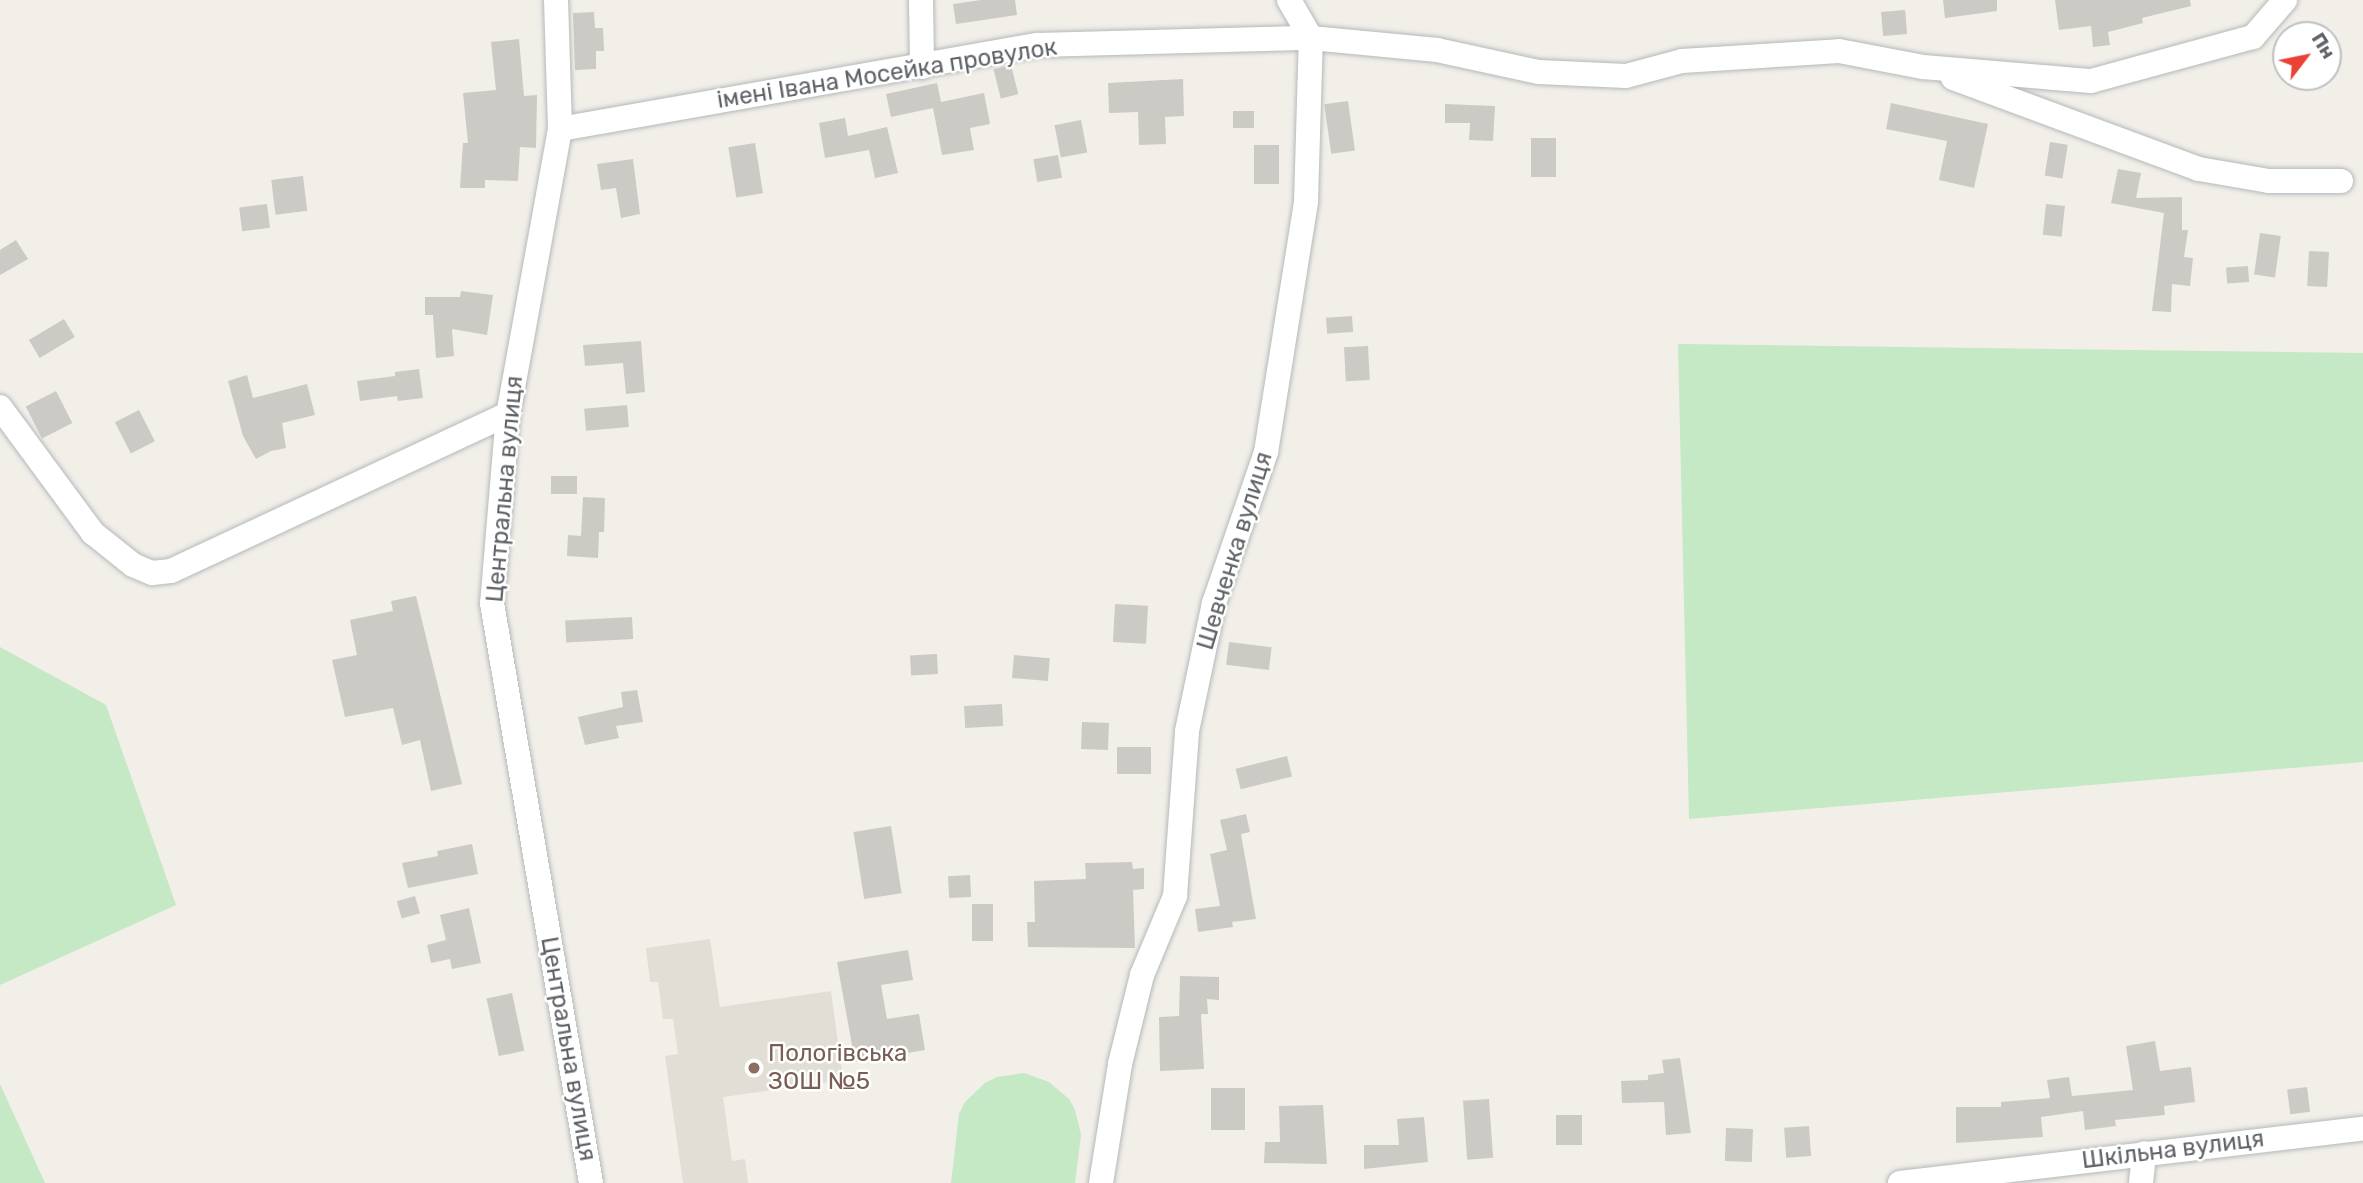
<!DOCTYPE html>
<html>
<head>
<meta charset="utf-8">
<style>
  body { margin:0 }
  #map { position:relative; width:2363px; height:1183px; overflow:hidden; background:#f1efe8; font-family:Rubik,sans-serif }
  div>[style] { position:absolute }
  .education>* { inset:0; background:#e1ded6 }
  .green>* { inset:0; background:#c5e8c5 }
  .building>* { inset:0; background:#cccac5; transform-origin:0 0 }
  .roads { filter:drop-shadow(0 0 2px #b5b8bc) drop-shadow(0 0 2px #b5b8bc) }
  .minor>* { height:24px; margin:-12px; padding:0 12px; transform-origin:12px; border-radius:12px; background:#fff }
  .dots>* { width:19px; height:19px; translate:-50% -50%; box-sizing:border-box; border:4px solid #fff; border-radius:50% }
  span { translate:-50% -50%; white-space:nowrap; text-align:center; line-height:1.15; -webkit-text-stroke:5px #fff; paint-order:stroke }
  .street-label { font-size:24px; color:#5f6368 }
  .education-label { font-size:24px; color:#785e54 }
  .left { translate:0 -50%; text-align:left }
  .north { position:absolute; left:2272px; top:21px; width:70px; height:70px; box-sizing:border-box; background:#fff; border:2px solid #bfc1c3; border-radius:50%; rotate:58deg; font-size:19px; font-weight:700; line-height:28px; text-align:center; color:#5f6368 }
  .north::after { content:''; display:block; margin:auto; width:24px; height:32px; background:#ea4335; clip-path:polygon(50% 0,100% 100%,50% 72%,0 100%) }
</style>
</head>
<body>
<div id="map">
  <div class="education">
    <div style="clip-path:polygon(710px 939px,720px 1007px,831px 991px,843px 1080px,723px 1097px,732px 1161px,745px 1159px,748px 1183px,683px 1183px,665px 1056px,678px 1054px,673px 1019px,663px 1019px,658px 982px,650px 982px,646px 948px)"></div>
  </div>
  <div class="green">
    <div style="clip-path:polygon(1678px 344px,2363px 353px,2363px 762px,1689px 819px)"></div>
    <div style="clip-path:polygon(0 647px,106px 705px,176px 905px,0 985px)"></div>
    <div style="clip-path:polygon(1024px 1073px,1049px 1082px,1069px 1099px,1075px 1110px,1081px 1135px,1075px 1183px,951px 1183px,959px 1114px,965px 1102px,985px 1083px,997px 1077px)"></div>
    <div style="clip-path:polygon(0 1084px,45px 1183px,0 1183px)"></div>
  </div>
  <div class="building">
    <div style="clip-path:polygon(981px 0,1015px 0,1017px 15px,956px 24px,953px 4px)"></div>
    <div style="clip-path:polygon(1943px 0,1997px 0,1997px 11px,1945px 18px)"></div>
    <div style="clip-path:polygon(2055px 0,2190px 0,2191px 6px,2142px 18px,2143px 23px,2108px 32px,2110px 45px,2093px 47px,2091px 26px,2059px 30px)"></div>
    <div style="left:1905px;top:10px;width:24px;height:24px;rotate:85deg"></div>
    <div style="clip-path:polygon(594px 12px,595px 28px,603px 28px,604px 51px,596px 51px,596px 69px,575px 70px,573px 13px)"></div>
    <div style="clip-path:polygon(519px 39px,524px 96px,537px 95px,536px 148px,520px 147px,518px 181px,485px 180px,485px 188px,460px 188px,463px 143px,468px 143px,463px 93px,496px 90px,491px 42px)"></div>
    <div style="left:1011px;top:65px;width:30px;height:18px;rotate:76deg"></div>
    <div style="clip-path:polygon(1183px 79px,1184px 116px,1165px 117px,1166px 144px,1139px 145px,1138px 112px,1109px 113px,1108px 83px)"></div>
    <div style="clip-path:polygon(937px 83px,941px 102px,984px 93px,990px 124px,970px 128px,974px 150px,942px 155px,933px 108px,891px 117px,886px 94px)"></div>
    <div style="left:1348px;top:101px;width:50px;height:24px;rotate:82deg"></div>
    <div style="clip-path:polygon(1891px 103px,1988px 124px,1974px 188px,1939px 180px,1947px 141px,1886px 129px)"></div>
    <div style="clip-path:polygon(1445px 104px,1495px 106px,1493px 141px,1469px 140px,1470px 123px,1445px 123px)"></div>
    <div style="left:1254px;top:111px;width:17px;height:21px;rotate:90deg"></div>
    <div style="clip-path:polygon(845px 118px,848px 136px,887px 127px,898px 173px,875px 178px,869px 150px,825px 158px,819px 123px)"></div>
    <div style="left:1081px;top:120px;width:33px;height:27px;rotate:79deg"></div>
    <div style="left:1556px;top:138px;width:39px;height:25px;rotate:90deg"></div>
    <div style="left:2050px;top:142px;width:18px;height:34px;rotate:9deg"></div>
    <div style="left:755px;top:143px;width:51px;height:27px;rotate:81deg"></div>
    <div style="left:1254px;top:145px;width:25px;height:39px"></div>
    <div style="left:1058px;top:155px;width:23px;height:25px;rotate:80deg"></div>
    <div style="clip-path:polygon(633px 159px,640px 214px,621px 218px,616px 188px,601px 190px,597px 164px)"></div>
    <div style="clip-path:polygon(2118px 169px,2141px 173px,2136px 198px,2182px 197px,2182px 230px,2188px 230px,2184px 257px,2193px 258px,2190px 286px,2172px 284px,2171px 312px,2152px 311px,2164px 213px,2111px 203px)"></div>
    <div style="left:303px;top:176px;width:35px;height:32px;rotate:83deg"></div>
    <div style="left:267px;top:204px;width:24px;height:28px;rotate:83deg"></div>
    <div style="left:2046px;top:204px;width:19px;height:31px;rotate:6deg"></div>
    <div style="left:2260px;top:233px;width:21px;height:42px;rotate:8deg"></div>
    <div style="clip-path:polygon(16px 240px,28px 259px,0 275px,0 250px)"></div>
    <div style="left:2309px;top:251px;width:20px;height:35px;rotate:3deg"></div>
    <div style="left:2248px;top:266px;width:16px;height:22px;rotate:86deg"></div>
    <div style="clip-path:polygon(461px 291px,493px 295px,487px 335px,452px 329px,454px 356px,436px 358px,433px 315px,425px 315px,425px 297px,460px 297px)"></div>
    <div style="left:1352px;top:316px;width:16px;height:26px;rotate:86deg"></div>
    <div style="left:64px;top:319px;width:21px;height:41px;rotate:59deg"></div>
    <div style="clip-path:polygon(641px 341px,645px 392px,626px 394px,623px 363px,585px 366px,583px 345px)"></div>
    <div style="left:1368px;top:346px;width:34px;height:24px;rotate:87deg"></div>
    <div style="clip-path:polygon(419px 369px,423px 398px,398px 401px,397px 396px,360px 401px,357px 381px,395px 376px,395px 372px)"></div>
    <div style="clip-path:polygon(247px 375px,253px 398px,307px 384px,315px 415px,282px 423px,286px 448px,271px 451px,256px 459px,243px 436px,228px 381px)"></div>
    <div style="left:56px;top:391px;width:36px;height:34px;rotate:63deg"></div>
    <div style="left:627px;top:405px;width:22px;height:43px;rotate:85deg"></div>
    <div style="left:139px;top:410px;width:35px;height:27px;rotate:63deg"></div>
    <div style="left:551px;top:476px;width:26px;height:18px"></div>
    <div style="clip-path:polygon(583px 497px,605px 498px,604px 532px,599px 532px,598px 558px,567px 556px,568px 535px,581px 536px)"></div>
    <div style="clip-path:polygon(416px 596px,462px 784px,431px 791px,420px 740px,402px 745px,393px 708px,345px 717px,332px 660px,357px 655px,350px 620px,393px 611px,391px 601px)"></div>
    <div style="left:1115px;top:604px;width:33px;height:38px;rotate:3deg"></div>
    <div style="left:632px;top:617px;width:22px;height:67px;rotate:87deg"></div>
    <div style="left:1229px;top:642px;width:43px;height:23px;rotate:7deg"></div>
    <div style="left:937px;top:654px;width:20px;height:27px;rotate:87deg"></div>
    <div style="left:1014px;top:655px;width:36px;height:23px;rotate:5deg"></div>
    <div style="clip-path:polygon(637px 690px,643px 722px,616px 726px,619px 738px,585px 745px,578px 717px,623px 707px,621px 692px)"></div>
    <div style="left:1002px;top:704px;width:22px;height:38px;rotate:87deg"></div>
    <div style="left:1082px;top:722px;width:27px;height:27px;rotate:2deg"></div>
    <div style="left:1117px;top:747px;width:34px;height:27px"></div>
    <div style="left:1287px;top:756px;width:21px;height:53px;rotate:76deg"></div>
    <div style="clip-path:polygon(1246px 814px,1250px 832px,1241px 834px,1256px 919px,1232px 922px,1233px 927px,1198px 932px,1195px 909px,1220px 906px,1210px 854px,1227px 850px,1220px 820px)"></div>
    <div style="left:891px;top:826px;width:68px;height:38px;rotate:81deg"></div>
    <div style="clip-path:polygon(472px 844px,478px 874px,408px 888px,402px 863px,438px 856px,437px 851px)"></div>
    <div style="clip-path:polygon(1132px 862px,1133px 869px,1144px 868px,1144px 889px,1133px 890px,1135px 948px,1028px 947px,1027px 922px,1035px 922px,1034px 881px,1086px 879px,1085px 863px)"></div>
    <div style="left:970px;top:875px;width:22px;height:22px;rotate:87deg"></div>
    <div style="left:415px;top:896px;width:18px;height:19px;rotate:74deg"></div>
    <div style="left:972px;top:904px;width:21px;height:37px"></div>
    <div style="clip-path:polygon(469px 908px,481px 963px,452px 969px,450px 959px,431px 963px,427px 945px,446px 940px,440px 915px)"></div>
    <div style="clip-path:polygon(908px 950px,913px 980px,881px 985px,887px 1019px,919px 1014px,925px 1050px,855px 1062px,837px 962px)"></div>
    <div style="clip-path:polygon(1180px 976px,1219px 977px,1219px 1000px,1207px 999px,1208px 1014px,1201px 1014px,1204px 1069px,1160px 1071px,1159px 1017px,1179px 1016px)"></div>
    <div style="left:512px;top:993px;width:59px;height:26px;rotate:78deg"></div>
    <div style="clip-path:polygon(2155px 1041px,2160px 1071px,2191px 1067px,2195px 1102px,2164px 1106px,2165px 1115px,2115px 1120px,2116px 1126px,2085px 1130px,2083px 1111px,2041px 1117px,2043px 1137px,1956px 1143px,1956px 1107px,2001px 1107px,2001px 1102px,2050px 1098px,2047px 1080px,2069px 1077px,2072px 1096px,2133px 1090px,2126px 1046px)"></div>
    <div style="clip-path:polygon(1680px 1058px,1691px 1133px,1666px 1135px,1664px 1102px,1622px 1103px,1621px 1081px,1648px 1080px,1648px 1075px,1664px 1073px,1662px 1060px)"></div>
    <div style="left:2307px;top:1087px;width:25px;height:20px;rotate:83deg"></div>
    <div style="left:1211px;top:1088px;width:34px;height:42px"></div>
    <div style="left:1489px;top:1099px;width:59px;height:26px;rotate:86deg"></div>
    <div style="clip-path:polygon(1323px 1105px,1327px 1164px,1264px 1163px,1265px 1142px,1280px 1142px,1279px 1106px)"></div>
    <div style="left:1582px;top:1115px;width:30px;height:26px;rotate:90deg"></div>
    <div style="clip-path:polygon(1424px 1117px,1428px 1162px,1364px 1169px,1364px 1145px,1399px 1145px,1397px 1119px)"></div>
    <div style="left:1809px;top:1126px;width:30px;height:25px;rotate:86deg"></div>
    <div style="left:1726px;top:1128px;width:27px;height:33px;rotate:2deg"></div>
  </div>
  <div class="roads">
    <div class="minor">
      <div style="left:556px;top:0;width:129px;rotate:88.2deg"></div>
      <div style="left:560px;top:129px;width:290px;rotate:100.3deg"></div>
      <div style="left:508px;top:414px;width:190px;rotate:94.8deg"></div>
      <div style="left:492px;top:603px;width:588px;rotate:80.31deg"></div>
      <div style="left:921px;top:0;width:67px;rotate:89.1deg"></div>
      <div style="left:1953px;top:78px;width:262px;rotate:20.3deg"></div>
      <div style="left:2199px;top:169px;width:71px;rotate:9.7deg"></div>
      <div style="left:2269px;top:181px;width:72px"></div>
      <div style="left:560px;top:129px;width:484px;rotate:-10deg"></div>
      <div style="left:1037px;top:45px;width:274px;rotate:-1.5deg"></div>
      <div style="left:1311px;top:38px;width:127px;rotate:5.4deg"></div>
      <div style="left:1437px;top:50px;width:104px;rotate:12.2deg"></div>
      <div style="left:1539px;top:72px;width:87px;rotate:2.6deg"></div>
      <div style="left:1626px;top:76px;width:58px;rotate:-15deg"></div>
      <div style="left:1682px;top:61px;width:157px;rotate:-3.6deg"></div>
      <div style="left:1839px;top:51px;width:86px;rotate:10.8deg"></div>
      <div style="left:1923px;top:67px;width:169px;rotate:4.8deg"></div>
      <div style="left:2091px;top:81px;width:168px;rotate:-15.2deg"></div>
      <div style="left:2253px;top:37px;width:49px;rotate:-49.1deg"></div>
      <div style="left:0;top:407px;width:157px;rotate:53.6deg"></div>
      <div style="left:93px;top:533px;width:51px;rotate:38.7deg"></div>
      <div style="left:133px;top:565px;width:21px;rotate:23deg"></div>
      <div style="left:152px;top:573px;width:19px;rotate:-6deg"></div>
      <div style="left:171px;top:571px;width:372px;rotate:-25deg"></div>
      <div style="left:1101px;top:1183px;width:121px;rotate:-80.9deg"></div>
      <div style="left:1120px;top:1064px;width:92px;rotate:-76.1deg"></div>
      <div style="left:1142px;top:975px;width:86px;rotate:-67.3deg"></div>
      <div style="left:1175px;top:896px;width:165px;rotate:-85.8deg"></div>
      <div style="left:1187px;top:731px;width:131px;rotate:-78.1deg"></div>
      <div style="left:1214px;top:603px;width:160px;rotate:-71deg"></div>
      <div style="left:1266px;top:452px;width:253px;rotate:-80.9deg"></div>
      <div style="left:1306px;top:202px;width:164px;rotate:-88.3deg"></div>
      <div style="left:1311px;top:38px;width:44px;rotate:-120.1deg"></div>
      <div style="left:1900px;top:1183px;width:466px;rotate:-6.7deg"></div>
      <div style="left:2141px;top:1183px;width:30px;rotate:-84deg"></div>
    </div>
  </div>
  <div class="dots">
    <div style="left:754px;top:1068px;background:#8d6e63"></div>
  </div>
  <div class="street-label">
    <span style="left:887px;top:74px;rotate:-9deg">імені Івана Мосейка провулок</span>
    <span style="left:505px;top:489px;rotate:-85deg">Центральна вулиця</span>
    <span style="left:1235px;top:551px;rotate:-73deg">Шевченка вулиця</span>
    <span style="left:568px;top:1049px;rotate:80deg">Центральна вулиця</span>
    <span style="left:2173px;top:1150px;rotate:-7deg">Шкільна вулиця</span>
  </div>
  <div class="education-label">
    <span class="left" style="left:768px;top:1068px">Пологівська<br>ЗОШ №5</span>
  </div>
  <div class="north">Пн</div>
</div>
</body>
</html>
